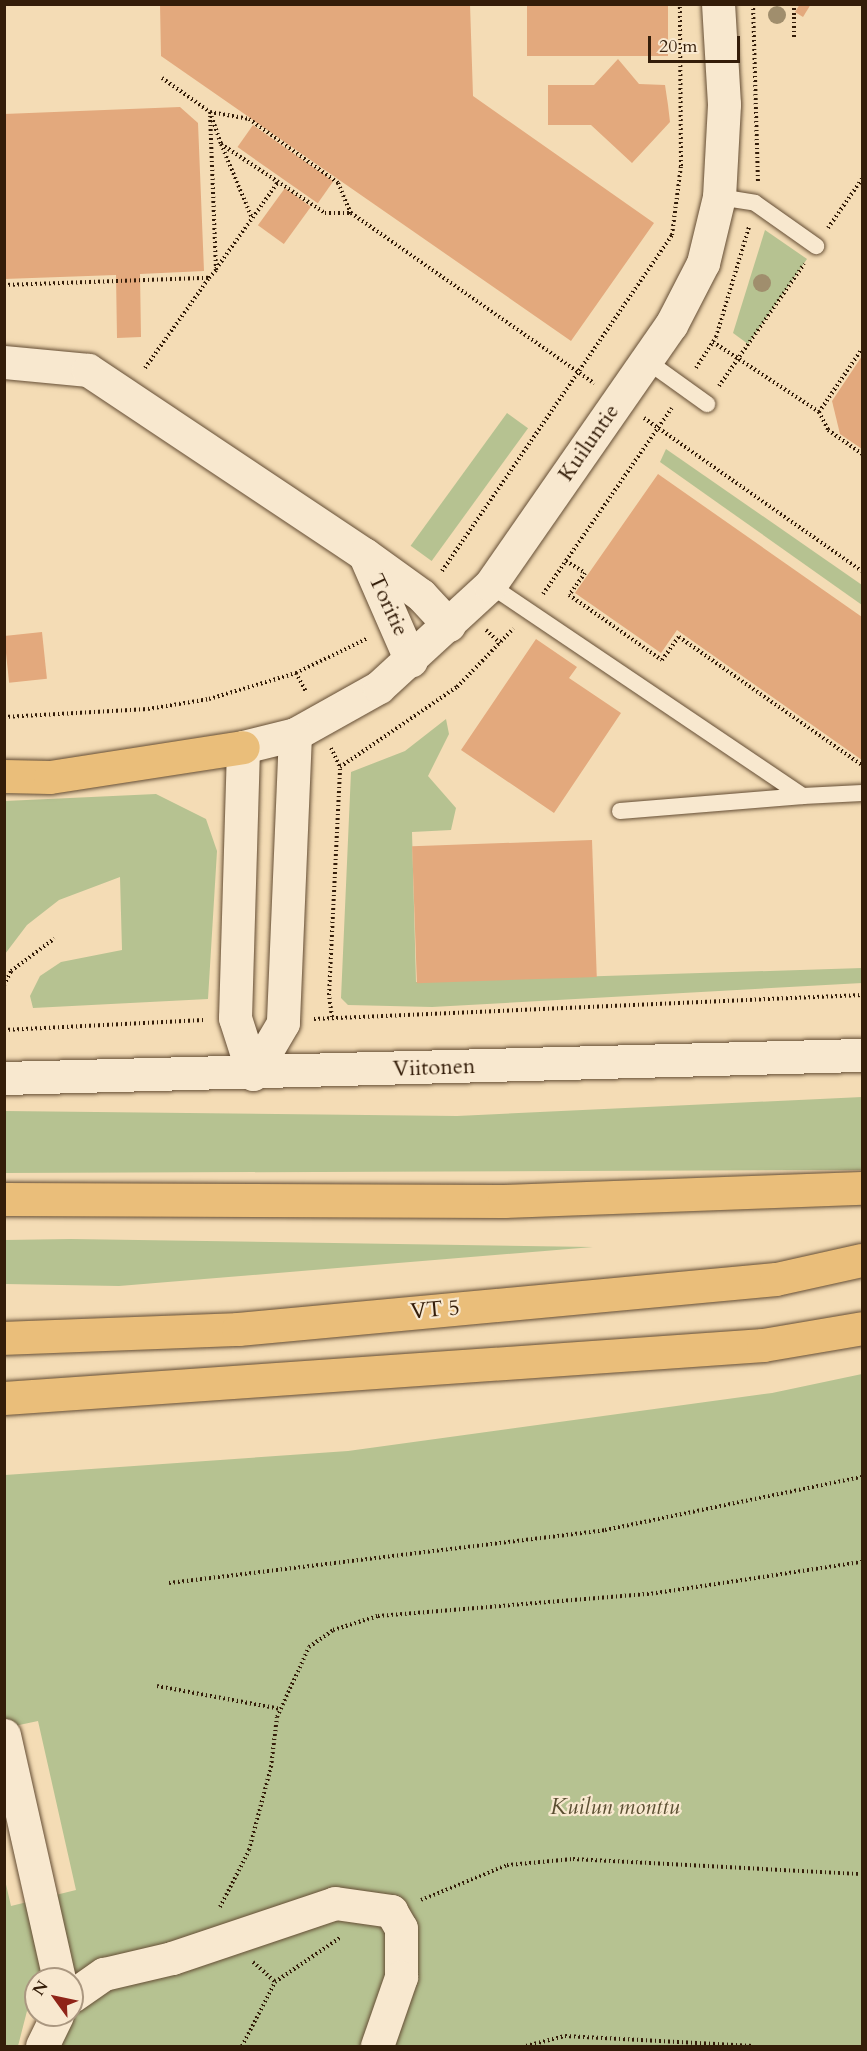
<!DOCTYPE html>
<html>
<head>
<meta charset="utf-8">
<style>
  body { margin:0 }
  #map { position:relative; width:867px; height:2051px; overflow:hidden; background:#f4dcb5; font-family:Cardo,serif }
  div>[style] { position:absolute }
  .green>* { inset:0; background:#b6c291; transform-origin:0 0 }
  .building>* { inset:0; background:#e3a97d; transform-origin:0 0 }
  .path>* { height:4px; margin-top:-2px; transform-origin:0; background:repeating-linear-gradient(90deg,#341d09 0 1.5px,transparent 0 4.5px) }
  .roads { filter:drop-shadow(0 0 2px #644d34) drop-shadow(0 0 2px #644d34) }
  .service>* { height:16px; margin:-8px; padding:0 8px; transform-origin:8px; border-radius:8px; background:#f8e8cf }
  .minor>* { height:33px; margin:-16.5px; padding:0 16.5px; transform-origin:16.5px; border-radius:16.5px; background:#f8e8cf }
  .secondary>* { height:33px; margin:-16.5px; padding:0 16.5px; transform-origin:16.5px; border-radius:16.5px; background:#f8e8cf }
  .primary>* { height:33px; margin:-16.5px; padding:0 16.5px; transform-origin:16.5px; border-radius:16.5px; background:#eabe7a }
  .motorway>* { height:33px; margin:-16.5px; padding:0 16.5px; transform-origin:16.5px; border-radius:16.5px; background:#eabe7a }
  .trees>* { width:18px; height:18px; margin:-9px; border-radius:50%; background:#a08e6d }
  span { translate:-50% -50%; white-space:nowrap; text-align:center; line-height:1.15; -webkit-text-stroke:4.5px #f8e8cf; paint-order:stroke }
  .street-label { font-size:22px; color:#341d09 }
  .park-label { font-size:22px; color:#5b4f32; font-style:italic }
  .frame { position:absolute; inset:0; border:6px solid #341d09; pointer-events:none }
  .north { position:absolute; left:24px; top:1967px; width:60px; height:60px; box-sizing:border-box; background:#f8e8cf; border:2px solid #aa9780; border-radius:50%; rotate:303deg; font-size:16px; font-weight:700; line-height:24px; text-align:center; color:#341d09 }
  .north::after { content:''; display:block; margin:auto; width:21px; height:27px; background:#8f2418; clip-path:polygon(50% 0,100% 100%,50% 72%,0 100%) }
  .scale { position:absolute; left:648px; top:36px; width:92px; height:27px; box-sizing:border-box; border:3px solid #341d09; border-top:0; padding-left:8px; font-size:18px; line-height:21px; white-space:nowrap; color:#341d09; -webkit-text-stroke:4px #f8e8cf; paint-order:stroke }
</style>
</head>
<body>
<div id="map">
  <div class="green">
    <div style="clip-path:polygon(765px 230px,807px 259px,748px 344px,733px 333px)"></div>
    <div style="left:507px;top:413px;width:26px;height:164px;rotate:36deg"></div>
    <div style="clip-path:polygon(666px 449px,862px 585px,862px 605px,660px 462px)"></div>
    <div style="clip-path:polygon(446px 719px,449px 734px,428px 776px,456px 808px,451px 830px,412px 832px,416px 982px,862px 968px,862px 983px,432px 1007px,348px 1005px,341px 998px,351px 772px,405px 751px)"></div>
    <div style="clip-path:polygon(156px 794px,206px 819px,217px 851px,208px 999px,33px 1008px,30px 996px,40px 976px,61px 962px,122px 950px,120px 877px,59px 900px,27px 925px,5px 954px,5px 801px)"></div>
    <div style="clip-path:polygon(862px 1097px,862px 1170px,5px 1173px,5px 1111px,457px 1116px)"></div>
    <div style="clip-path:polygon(5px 1240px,71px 1239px,593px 1247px,119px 1286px,5px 1284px)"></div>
    <div style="clip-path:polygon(evenodd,862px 1374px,862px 2046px,62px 2046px,63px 2041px,27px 2011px,18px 2046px,5px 2046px,5px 1880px,11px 1906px,76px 1890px,38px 1721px,5px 1728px,5px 1475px,348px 1451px,772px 1393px,862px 1374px,36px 1979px,72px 1979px,72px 2015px,36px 2015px,36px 1979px)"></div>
  </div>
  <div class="building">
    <div style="clip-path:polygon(160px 4px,470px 4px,473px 96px,654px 223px,571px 341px,161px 56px)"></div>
    <div style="left:527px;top:4px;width:141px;height:52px"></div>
    <div style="clip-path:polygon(800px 4px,811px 4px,803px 17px,795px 12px)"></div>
    <div style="clip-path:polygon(618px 59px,639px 84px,665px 85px,668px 105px,670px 122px,632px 163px,591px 125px,548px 125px,548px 85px,594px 85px)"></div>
    <div style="clip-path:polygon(180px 107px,198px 123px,204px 271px,140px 274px,141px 337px,117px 338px,116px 275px,4px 279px,4px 114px)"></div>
    <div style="left:253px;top:125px;width:98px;height:27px;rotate:35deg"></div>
    <div style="left:285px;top:188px;width:32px;height:46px;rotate:36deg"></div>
    <div style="clip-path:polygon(862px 356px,862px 449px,840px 434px,832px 401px)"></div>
    <div style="clip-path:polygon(658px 474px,862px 617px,862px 760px,677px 630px,661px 653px,575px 593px)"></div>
    <div style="left:42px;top:632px;width:47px;height:38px;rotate:84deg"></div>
    <div style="clip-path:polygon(536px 639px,577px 667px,569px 678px,621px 713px,554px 813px,461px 750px)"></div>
    <div style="left:592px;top:840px;width:137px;height:180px;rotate:88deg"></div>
  </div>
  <div class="path">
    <div style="left:753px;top:4px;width:178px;rotate:88.4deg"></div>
    <div style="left:794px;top:4px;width:33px;rotate:90deg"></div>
    <div style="left:162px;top:78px;width:59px;rotate:35.3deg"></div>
    <div style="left:210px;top:112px;width:34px;rotate:71deg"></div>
    <div style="left:221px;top:144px;width:125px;rotate:33.6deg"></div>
    <div style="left:325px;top:213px;width:26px"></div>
    <div style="left:351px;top:213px;width:297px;rotate:35deg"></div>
    <div style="left:221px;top:144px;width:80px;rotate:67.3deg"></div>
    <div style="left:828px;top:228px;width:60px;rotate:-55.2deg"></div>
    <div style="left:216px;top:269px;width:107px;rotate:-54.5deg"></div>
    <div style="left:4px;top:285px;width:205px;rotate:-2deg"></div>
    <div style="left:209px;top:278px;width:11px;rotate:-49deg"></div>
    <div style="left:216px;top:270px;width:158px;rotate:-92.2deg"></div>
    <div style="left:210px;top:112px;width:40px;rotate:10deg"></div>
    <div style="left:249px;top:119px;width:110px;rotate:35.7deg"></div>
    <div style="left:338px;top:183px;width:33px;rotate:67deg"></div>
    <div style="left:713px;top:342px;width:127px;rotate:33.4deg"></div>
    <div style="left:819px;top:412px;width:20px;rotate:63deg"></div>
    <div style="left:828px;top:430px;width:42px;rotate:35.2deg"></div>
    <div style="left:145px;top:368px;width:110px;rotate:-54.6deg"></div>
    <div style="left:696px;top:368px;width:37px;rotate:-57deg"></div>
    <div style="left:716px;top:337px;width:115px;rotate:-73.3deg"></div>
    <div style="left:719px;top:386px;width:149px;rotate:-55.1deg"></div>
    <div style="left:819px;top:412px;width:76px;rotate:-55.7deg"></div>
    <div style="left:644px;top:418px;width:266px;rotate:35.1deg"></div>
    <div style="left:566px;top:561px;width:22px;rotate:32deg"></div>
    <div style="left:585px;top:573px;width:27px;rotate:126deg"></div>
    <div style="left:569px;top:595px;width:113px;rotate:35deg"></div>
    <div style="left:662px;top:660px;width:29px;rotate:-54deg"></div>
    <div style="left:679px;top:637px;width:223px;rotate:35deg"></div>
    <div style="left:442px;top:571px;width:407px;rotate:-55.6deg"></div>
    <div style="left:672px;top:235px;width:70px;rotate:-82.6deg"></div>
    <div style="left:681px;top:166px;width:162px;rotate:-90.4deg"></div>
    <div style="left:543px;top:594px;width:226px;rotate:-55.3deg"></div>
    <div style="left:486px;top:630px;width:19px;rotate:43deg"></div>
    <div style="left:296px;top:673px;width:21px;rotate:62deg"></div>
    <div style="left:4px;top:717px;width:144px;rotate:-3.2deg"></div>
    <div style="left:148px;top:709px;width:62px;rotate:-9.3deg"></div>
    <div style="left:209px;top:699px;width:91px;rotate:-16.6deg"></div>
    <div style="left:296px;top:673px;width:80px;rotate:-25.9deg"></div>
    <div style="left:331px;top:748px;width:21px;rotate:65deg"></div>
    <div style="left:4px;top:985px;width:16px;rotate:-63deg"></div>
    <div style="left:11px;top:971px;width:54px;rotate:-36.7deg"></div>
    <div style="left:332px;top:1017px;width:22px;rotate:-98deg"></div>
    <div style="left:329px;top:995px;width:228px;rotate:-87.2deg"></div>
    <div style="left:340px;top:767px;width:142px;rotate:-34.4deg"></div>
    <div style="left:457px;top:687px;width:81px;rotate:-46deg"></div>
    <div style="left:314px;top:1019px;width:549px;rotate:-2.51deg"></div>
    <div style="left:4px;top:1030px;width:200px;rotate:-2.9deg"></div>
    <div style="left:169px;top:1583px;width:439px;rotate:-6.9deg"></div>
    <div style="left:605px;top:1530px;width:262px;rotate:-11.7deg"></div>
    <div style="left:157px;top:1686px;width:126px;rotate:10.5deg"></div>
    <div style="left:421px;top:1900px;width:93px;rotate:-22.1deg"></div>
    <div style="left:507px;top:1865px;width:66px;rotate:-5.2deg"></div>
    <div style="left:573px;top:1859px;width:289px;rotate:3deg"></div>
    <div style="left:220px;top:1907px;width:64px;rotate:-63deg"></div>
    <div style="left:249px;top:1850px;width:86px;rotate:-75.2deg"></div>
    <div style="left:271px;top:1767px;width:50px;rotate:-83.2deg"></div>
    <div style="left:277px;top:1717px;width:77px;rotate:-65.4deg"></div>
    <div style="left:309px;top:1647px;width:29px;rotate:-35deg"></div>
    <div style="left:333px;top:1630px;width:47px;rotate:-17.3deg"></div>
    <div style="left:378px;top:1616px;width:279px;rotate:-4.7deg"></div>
    <div style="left:656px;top:1593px;width:208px;rotate:-8.6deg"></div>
    <div style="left:253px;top:1962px;width:30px;rotate:42deg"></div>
    <div style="left:242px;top:2046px;width:72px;rotate:-62.7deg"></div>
    <div style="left:275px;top:1982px;width:80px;rotate:-34.3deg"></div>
    <div style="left:526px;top:2046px;width:40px;rotate:-14.4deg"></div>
    <div style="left:565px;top:2036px;width:189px;rotate:3deg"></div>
  </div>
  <div class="roads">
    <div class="service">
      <div style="left:719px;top:197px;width:36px;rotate:9deg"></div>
      <div style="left:755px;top:203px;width:75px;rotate:35.2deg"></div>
      <div style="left:647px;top:361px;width:74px;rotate:35.6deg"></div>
      <div style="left:490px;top:585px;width:377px;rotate:34deg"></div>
      <div style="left:803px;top:796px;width:59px;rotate:-2.9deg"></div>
      <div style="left:620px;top:811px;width:184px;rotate:-4.7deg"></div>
    </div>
    <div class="minor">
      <div style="left:4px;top:362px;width:84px;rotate:5.4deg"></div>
      <div style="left:88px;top:370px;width:332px;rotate:33.7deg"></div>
      <div style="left:364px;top:554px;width:70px;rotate:35.7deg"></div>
      <div style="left:421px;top:595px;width:41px;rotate:47deg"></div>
      <div style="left:366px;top:558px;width:112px;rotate:66.4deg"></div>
      <div style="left:295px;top:734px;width:96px;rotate:-29.2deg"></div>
      <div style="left:379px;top:687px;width:151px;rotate:-42.6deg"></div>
      <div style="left:490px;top:585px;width:317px;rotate:-55.2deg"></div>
      <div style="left:671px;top:325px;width:70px;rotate:-62.7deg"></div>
      <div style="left:703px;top:263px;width:68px;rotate:-76.4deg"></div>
      <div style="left:719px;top:197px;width:93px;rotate:-86.9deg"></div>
      <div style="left:724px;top:104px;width:100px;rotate:-93.4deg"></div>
      <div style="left:4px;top:1735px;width:250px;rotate:77.3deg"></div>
      <div style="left:72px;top:1996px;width:39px;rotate:-35deg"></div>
      <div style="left:104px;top:1974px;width:70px;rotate:-13.2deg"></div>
      <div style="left:172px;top:1958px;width:172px;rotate:-18.6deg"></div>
      <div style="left:335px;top:1903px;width:57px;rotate:8.1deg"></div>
      <div style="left:391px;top:1911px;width:20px;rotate:60deg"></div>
      <div style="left:401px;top:1928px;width:49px;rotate:90deg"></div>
      <div style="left:401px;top:1977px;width:73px;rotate:109.2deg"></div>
      <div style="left:42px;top:2046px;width:34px;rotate:-64deg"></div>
    </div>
    <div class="secondary">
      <div style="left:295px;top:734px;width:289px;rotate:92.4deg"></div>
      <div style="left:283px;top:1023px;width:59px;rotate:120.5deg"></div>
      <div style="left:253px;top:1074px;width:59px;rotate:-107.8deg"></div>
      <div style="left:235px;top:1018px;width:271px;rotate:-88.3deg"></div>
      <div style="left:243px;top:747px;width:54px;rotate:-14deg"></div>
      <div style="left:4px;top:1078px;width:858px;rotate:-1.54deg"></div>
    </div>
    <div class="primary">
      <div style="left:4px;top:776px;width:46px;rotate:1.2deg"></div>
      <div style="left:50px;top:777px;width:195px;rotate:-8.8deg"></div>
    </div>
    <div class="motorway">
      <div style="left:4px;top:1199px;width:500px;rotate:0.23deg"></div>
      <div style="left:504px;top:1201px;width:358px;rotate:-2.1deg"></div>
      <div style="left:4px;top:1338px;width:234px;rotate:-2.2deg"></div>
      <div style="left:238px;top:1329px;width:540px;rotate:-5.31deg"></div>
      <div style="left:776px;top:1279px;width:88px;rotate:-12.5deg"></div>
      <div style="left:4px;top:1398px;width:761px;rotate:-3.99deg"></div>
      <div style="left:763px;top:1345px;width:100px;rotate:-9.7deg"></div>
    </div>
  </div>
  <div class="trees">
    <div style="left:777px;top:15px"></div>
    <div style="left:762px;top:283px"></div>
  </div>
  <div class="street-label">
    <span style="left:589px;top:443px;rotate:-55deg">Kuiluntie</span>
    <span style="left:388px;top:605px;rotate:65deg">Toritie</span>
    <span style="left:434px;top:1068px;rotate:-2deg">Viitonen</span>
    <span style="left:435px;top:1310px;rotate:-5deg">VT 5</span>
  </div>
  <div class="park-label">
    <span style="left:615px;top:1808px">Kuilun monttu</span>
  </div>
  <div class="frame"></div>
  <div class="north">N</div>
  <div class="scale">20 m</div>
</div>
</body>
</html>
